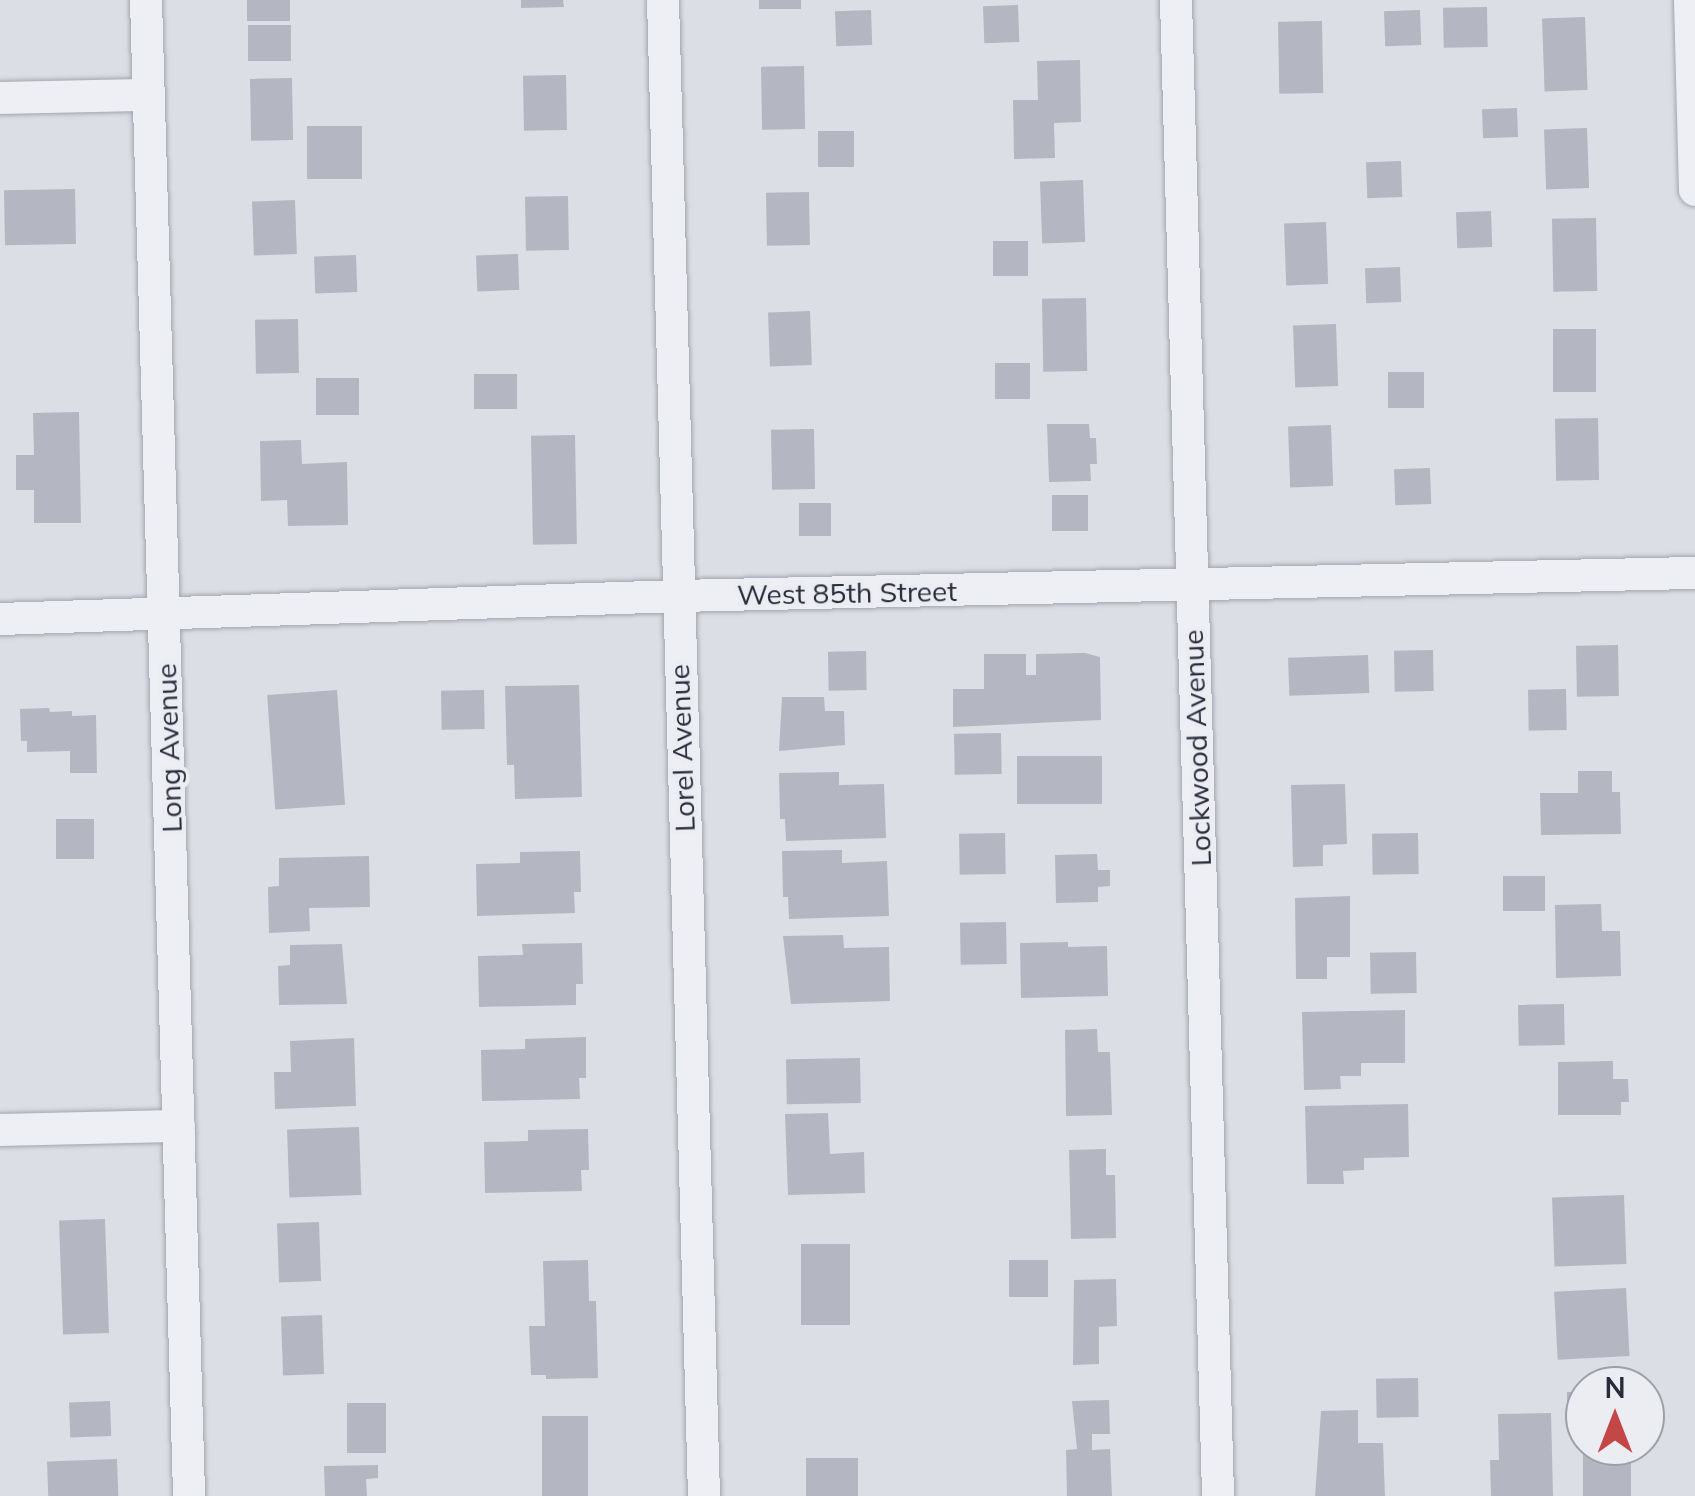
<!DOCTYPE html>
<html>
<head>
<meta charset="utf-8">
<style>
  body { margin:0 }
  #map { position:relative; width:1695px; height:1496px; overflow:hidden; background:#dcdee5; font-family:Mulish,sans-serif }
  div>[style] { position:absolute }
  .building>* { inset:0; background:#b4b7c1; transform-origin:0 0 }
  .roads { filter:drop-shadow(0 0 2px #a2a5ae) drop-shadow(0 0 2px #a2a5ae) }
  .street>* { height:32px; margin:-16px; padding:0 16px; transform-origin:16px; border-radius:16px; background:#eeeff4 }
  span { translate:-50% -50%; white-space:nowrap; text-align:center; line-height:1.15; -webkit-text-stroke:8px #ebedf3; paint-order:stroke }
  .street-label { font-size:28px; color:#272b3a }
  .north { position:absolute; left:1565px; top:1366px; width:100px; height:100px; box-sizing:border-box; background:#ebedf3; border:2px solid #9d9fa9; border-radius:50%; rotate:0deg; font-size:28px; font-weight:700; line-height:40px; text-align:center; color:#272b3a }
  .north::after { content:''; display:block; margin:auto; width:35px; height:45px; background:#c44747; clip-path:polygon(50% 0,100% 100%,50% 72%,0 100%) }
</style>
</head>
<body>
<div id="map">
  <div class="building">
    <div style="left:247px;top:0;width:43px;height:21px"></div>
    <div style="clip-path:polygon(521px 0,563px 0,564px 7px,521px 8px)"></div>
    <div style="left:759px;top:0;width:42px;height:9px"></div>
    <div style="left:1018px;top:5px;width:37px;height:35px;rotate:88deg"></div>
    <div style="left:1487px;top:7px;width:40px;height:44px;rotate:89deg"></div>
    <div style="left:871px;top:10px;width:35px;height:36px;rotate:88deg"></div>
    <div style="left:1420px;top:10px;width:35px;height:36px;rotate:88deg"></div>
    <div style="left:1585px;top:17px;width:73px;height:43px;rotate:88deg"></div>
    <div style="left:1322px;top:21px;width:72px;height:44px;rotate:89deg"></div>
    <div style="left:291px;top:25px;width:36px;height:43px;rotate:90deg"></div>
    <div style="clip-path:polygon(1080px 60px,1081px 122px,1054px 123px,1055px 158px,1014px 159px,1013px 100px,1038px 100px,1037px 61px)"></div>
    <div style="left:804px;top:66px;width:63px;height:43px;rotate:89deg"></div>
    <div style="left:566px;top:75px;width:55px;height:43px;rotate:89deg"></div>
    <div style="left:292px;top:78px;width:62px;height:42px;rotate:89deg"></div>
    <div style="left:1517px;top:108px;width:29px;height:35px;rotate:88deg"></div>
    <div style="left:362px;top:126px;width:53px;height:55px;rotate:90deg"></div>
    <div style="left:1587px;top:128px;width:60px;height:43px;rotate:88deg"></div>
    <div style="left:854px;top:131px;width:36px;height:36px;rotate:90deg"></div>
    <div style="left:1401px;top:161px;width:36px;height:35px;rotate:88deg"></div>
    <div style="left:1083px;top:180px;width:62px;height:43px;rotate:88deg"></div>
    <div style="left:75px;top:189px;width:55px;height:71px;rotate:89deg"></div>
    <div style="left:809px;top:192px;width:53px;height:43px;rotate:89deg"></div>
    <div style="left:568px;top:196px;width:54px;height:43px;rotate:89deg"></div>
    <div style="left:295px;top:200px;width:54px;height:43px;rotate:88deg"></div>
    <div style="left:1491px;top:211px;width:36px;height:35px;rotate:88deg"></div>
    <div style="left:1596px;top:218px;width:73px;height:44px;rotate:89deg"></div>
    <div style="left:1326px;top:222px;width:62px;height:42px;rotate:88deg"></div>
    <div style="left:1028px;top:241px;width:35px;height:35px;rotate:90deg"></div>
    <div style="left:518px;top:254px;width:36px;height:42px;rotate:88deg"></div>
    <div style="left:356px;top:255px;width:37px;height:42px;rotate:88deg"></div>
    <div style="left:1400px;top:267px;width:35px;height:35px;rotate:88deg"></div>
    <div style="left:1086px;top:298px;width:73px;height:44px;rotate:89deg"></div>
    <div style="left:810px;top:311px;width:54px;height:42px;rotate:88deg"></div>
    <div style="left:298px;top:319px;width:54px;height:43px;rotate:89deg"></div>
    <div style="left:1336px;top:324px;width:62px;height:43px;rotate:88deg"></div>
    <div style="left:1553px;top:329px;width:43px;height:63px"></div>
    <div style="left:995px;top:363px;width:35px;height:36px"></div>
    <div style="left:1388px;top:372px;width:36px;height:36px"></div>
    <div style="left:517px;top:374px;width:35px;height:43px;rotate:90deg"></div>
    <div style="left:359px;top:378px;width:37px;height:43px;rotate:90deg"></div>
    <div style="clip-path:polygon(79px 412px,81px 523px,34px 523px,34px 490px,16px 490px,16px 455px,34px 455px,33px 413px)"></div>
    <div style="left:1598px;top:418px;width:62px;height:43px;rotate:89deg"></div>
    <div style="clip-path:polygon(1047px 424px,1089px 424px,1090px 438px,1096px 438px,1097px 464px,1090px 464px,1091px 481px,1049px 482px)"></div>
    <div style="left:1331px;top:425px;width:61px;height:43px;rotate:88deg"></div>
    <div style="left:814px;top:429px;width:60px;height:43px;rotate:89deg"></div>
    <div style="left:575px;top:435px;width:109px;height:44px;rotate:89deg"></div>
    <div style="clip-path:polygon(301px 440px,302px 464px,347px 462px,348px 525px,288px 526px,287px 500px,261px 501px,260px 441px)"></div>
    <div style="left:1430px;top:468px;width:36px;height:36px;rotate:88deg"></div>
    <div style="left:1088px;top:495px;width:36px;height:36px;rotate:90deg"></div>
    <div style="left:831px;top:503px;width:33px;height:32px;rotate:90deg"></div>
    <div style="left:1618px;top:645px;width:51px;height:42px;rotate:89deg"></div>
    <div style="left:1433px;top:650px;width:41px;height:39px;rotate:89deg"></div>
    <div style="left:866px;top:651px;width:39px;height:38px;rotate:89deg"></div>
    <div style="clip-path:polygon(1085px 653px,1100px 657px,1101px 720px,953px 727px,953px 689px,984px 689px,984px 654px,1026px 654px,1026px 675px,1036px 675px,1036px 654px)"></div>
    <div style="left:1368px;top:655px;width:38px;height:80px;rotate:88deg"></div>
    <div style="clip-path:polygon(579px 685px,582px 797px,515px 799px,514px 765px,507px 765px,505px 686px)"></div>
    <div style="left:1566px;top:689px;width:41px;height:38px;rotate:89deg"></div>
    <div style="left:337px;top:690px;width:115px;height:70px;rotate:86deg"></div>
    <div style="left:484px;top:690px;width:39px;height:43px;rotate:89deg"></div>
    <div style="clip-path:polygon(782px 697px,824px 697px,825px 711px,844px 711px,845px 745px,779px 751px)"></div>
    <div style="clip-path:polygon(49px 708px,50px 712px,72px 711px,72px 716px,96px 715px,97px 773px,70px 773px,70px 751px,27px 752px,27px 741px,21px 741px,20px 709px)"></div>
    <div style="left:1001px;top:733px;width:41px;height:47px;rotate:89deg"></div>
    <div style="left:1102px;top:756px;width:48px;height:85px;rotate:90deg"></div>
    <div style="clip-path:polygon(1578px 771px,1612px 771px,1612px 792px,1620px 792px,1621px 834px,1541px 835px,1540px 793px,1578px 793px)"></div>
    <div style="clip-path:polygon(839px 772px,839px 785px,884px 784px,886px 838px,786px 841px,785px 819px,780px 819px,779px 773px)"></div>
    <div style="clip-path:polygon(1345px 784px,1347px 844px,1323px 845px,1323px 866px,1293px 867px,1291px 785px)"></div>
    <div style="left:56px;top:819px;width:38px;height:40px"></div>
    <div style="left:1005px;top:833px;width:41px;height:46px;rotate:89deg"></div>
    <div style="left:1418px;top:833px;width:41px;height:46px;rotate:89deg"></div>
    <div style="clip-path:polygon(842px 850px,842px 863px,887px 861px,889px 916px,789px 919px,788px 897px,783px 897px,782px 851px)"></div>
    <div style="clip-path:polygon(580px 851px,581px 892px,574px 892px,575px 913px,477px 916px,476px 864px,520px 863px,520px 852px)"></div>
    <div style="clip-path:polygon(1097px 854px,1098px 870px,1110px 870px,1110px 886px,1098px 887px,1098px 902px,1056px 903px,1055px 855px)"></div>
    <div style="clip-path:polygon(369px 856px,370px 907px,309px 908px,310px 931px,269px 933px,268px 887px,279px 886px,279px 858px)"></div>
    <div style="left:1503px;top:876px;width:42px;height:35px"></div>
    <div style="clip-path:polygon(1350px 896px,1350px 957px,1327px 957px,1327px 979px,1296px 979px,1295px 898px)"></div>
    <div style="clip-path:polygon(1601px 904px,1602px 931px,1620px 931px,1621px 976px,1556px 978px,1555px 905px)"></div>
    <div style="left:1006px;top:922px;width:42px;height:46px;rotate:89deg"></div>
    <div style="clip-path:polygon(843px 935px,844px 948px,889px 947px,890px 1001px,791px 1004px,783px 936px)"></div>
    <div style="clip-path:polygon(1068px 942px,1068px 947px,1107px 946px,1108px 996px,1021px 998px,1020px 943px)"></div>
    <div style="clip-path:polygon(582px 943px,583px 984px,576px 984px,576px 1005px,479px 1007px,478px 956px,523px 955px,522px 944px)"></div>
    <div style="clip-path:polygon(342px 944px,347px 1004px,279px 1005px,278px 966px,290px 965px,290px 945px)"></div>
    <div style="left:1416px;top:952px;width:41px;height:46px;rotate:89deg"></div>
    <div style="left:1564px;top:1004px;width:41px;height:46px;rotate:89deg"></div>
    <div style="clip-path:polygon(1405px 1010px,1405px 1063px,1361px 1063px,1361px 1076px,1340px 1076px,1341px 1089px,1304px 1090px,1302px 1012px)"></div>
    <div style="clip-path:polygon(1097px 1029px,1098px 1052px,1110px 1052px,1112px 1115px,1066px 1116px,1065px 1030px)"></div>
    <div style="clip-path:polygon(586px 1037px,586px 1078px,579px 1078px,580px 1099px,482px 1101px,481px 1050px,525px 1049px,525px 1039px)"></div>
    <div style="clip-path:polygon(354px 1038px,356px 1106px,275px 1109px,274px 1072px,291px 1072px,290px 1041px)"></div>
    <div style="left:860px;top:1058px;width:45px;height:74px;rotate:89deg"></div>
    <div style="clip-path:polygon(1613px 1061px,1613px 1079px,1628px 1079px,1629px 1102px,1621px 1102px,1621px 1115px,1558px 1115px,1558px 1062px)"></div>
    <div style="clip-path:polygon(1408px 1104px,1409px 1157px,1364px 1158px,1364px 1170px,1343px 1171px,1344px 1184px,1307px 1184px,1305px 1106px)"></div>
    <div style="clip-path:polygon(828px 1113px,830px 1154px,864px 1152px,865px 1193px,788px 1195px,785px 1114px)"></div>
    <div style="left:359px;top:1127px;width:68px;height:72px;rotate:88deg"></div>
    <div style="clip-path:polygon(588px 1129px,589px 1170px,581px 1170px,582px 1191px,485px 1193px,484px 1142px,528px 1141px,528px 1130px)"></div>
    <div style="clip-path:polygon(1106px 1149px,1106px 1175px,1115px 1175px,1116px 1238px,1071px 1239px,1069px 1150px)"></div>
    <div style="left:1624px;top:1195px;width:69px;height:72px;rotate:88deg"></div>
    <div style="left:105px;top:1219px;width:114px;height:46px;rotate:88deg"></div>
    <div style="left:319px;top:1222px;width:59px;height:42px;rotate:88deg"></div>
    <div style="left:801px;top:1244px;width:49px;height:81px"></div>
    <div style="clip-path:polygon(588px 1260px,589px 1301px,596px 1301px,598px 1378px,546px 1379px,546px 1375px,531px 1375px,529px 1326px,545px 1326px,543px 1261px)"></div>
    <div style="left:1009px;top:1260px;width:39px;height:37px"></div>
    <div style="clip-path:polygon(1116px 1279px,1117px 1326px,1099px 1327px,1099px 1364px,1073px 1365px,1074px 1280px)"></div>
    <div style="left:1626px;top:1288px;width:68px;height:72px;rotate:87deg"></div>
    <div style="left:322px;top:1315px;width:59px;height:41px;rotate:88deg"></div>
    <div style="left:1418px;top:1378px;width:39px;height:42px;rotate:89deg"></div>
    <div style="left:1567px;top:1392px;width:18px;height:35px"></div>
    <div style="clip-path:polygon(1109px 1400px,1110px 1434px,1092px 1434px,1092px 1450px,1110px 1449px,1112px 1496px,1067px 1496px,1066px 1450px,1077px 1449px,1072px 1401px)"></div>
    <div style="left:110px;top:1401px;width:35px;height:41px;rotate:88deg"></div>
    <div style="left:347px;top:1403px;width:39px;height:50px"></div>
    <div style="clip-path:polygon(1358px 1410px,1358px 1443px,1383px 1443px,1385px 1496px,1315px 1496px,1321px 1411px)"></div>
    <div style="clip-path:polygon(1551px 1413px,1553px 1496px,1491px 1496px,1490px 1460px,1499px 1460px,1498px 1414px)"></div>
    <div style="left:542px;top:1416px;width:46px;height:80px"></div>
    <div style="left:1583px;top:1446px;width:48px;height:50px"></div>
    <div style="left:806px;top:1458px;width:52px;height:38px"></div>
    <div style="left:117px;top:1459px;width:37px;height:70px;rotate:88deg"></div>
    <div style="clip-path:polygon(378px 1465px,378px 1478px,366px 1479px,367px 1496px,325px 1496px,324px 1466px)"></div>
  </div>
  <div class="roads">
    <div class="street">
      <div style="left:146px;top:0;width:1497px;rotate:88.35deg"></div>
      <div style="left:663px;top:0;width:1497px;rotate:88.43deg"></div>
      <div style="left:1176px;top:0;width:1497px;rotate:88.39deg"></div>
      <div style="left:1690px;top:0;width:190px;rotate:88.5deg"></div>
      <div style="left:0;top:98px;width:148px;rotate:-1.2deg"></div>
      <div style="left:0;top:619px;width:678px;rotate:-1.94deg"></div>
      <div style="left:678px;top:596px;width:1017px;rotate:-1.3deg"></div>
      <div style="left:0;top:1130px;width:179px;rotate:-1.3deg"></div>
    </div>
  </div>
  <div class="street-label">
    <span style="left:847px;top:593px;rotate:-1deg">West 85th Street</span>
    <span style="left:169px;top:748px;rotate:-92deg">Long Avenue</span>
    <span style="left:682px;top:748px;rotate:-92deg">Lorel Avenue</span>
    <span style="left:1197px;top:748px;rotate:-92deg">Lockwood Avenue</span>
  </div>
  <div class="north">N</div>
</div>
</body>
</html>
